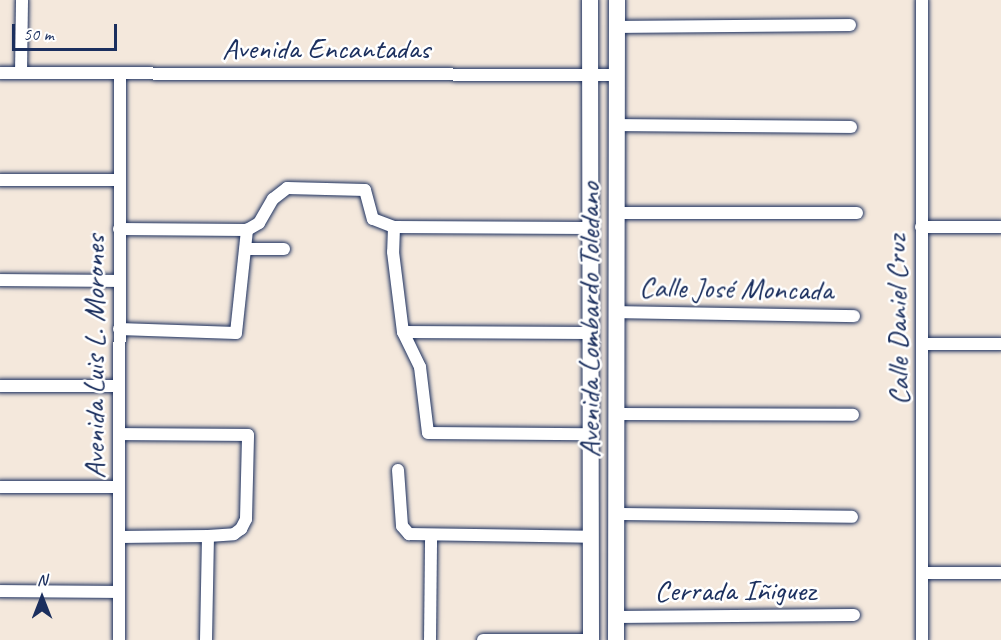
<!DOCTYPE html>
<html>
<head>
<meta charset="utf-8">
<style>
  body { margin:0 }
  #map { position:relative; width:1001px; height:640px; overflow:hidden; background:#f4e8dc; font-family:Caveat,sans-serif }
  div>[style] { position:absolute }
  .roads { filter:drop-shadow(0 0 2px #1b2f5e) drop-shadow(0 0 2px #1b2f5e) }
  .street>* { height:12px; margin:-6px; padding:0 6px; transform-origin:6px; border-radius:6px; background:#fff }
  .secondary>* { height:16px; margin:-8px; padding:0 8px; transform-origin:8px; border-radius:8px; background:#fff }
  span { translate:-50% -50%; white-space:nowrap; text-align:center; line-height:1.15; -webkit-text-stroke:5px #fff; paint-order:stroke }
  .street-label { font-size:30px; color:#1b2f5e }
  .north { position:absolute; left:12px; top:568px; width:60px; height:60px; -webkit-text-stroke:4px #fff; paint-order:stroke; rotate:0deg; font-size:16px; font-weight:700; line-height:24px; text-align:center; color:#1b2f5e }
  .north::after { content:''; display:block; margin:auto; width:21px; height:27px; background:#1b2f5e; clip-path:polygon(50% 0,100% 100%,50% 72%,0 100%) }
  .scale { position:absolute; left:12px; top:24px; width:105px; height:27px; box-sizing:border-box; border:3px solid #1b2f5e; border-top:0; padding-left:8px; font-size:18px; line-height:21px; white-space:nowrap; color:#1b2f5e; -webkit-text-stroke:4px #fff; paint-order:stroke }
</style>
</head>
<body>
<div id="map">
  <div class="roads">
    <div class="street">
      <div style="left:922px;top:0;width:640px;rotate:90deg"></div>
      <div style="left:617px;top:27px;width:233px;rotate:-0.5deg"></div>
      <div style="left:0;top:73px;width:616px;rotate:0.19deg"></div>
      <div style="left:21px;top:73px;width:73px;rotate:-89.2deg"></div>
      <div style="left:616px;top:125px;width:235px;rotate:0.5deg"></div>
      <div style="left:0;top:180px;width:120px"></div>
      <div style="left:616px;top:213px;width:241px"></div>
      <div style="left:394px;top:227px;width:25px;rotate:92deg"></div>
      <div style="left:393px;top:252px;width:81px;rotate:82.9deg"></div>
      <div style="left:403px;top:332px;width:39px;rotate:64deg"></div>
      <div style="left:420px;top:367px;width:66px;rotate:83.1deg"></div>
      <div style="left:428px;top:433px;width:162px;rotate:0.4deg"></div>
      <div style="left:921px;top:227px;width:80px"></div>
      <div style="left:119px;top:229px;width:128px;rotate:0.4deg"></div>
      <div style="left:247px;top:230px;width:14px;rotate:-30deg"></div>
      <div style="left:259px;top:223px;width:28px;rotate:-60deg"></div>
      <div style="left:273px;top:199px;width:18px;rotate:-38deg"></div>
      <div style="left:287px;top:188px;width:78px;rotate:1.5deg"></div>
      <div style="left:365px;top:190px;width:30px;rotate:75deg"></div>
      <div style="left:373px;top:219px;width:22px;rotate:21deg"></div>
      <div style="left:394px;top:227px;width:195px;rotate:0.3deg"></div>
      <div style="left:246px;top:249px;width:38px"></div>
      <div style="left:0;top:280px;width:120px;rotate:0.5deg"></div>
      <div style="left:617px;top:312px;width:237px;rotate:1deg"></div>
      <div style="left:119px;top:329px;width:117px;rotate:2deg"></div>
      <div style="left:236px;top:333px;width:104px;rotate:-83.9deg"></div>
      <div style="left:403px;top:332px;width:186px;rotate:0.3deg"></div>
      <div style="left:924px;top:344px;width:77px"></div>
      <div style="left:0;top:386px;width:119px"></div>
      <div style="left:616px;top:414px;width:237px;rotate:0.2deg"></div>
      <div style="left:398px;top:470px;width:56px;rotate:85.9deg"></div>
      <div style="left:402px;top:526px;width:11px;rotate:49deg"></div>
      <div style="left:409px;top:534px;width:181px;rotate:0.9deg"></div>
      <div style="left:0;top:487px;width:119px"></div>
      <div style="left:617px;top:514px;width:235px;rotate:0.7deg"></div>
      <div style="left:119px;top:537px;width:89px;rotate:-0.6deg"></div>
      <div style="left:208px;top:536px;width:26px;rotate:-4deg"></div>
      <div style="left:234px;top:534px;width:9px;rotate:-36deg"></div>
      <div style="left:241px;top:529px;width:11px;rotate:-63deg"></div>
      <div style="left:246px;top:519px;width:84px;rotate:-88.6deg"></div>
      <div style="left:248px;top:435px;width:129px;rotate:-179.6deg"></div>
      <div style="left:923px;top:573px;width:78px"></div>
      <div style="left:0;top:591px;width:118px;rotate:0.5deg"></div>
      <div style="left:615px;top:617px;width:239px;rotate:-0.5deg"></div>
      <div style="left:119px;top:640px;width:566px;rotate:-89.9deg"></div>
      <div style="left:206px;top:640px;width:104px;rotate:-88.9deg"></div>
      <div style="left:430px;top:640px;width:103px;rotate:-89.4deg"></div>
      <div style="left:483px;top:640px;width:108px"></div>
    </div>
    <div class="secondary">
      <div style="left:590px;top:0;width:640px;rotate:89.91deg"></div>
      <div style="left:616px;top:640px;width:640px;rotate:-89.91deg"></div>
    </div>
  </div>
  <div class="street-label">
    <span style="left:326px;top:48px">Avenida Encantadas</span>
    <span style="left:736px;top:288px;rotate:1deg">Calle José Moncada</span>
    <span style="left:589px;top:320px;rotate:-90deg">Avenida Lombardo Toledano</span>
    <span style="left:897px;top:320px;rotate:-91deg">Calle Daniel Cruz</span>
    <span style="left:94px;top:357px;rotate:-90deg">Avenida Luis L. Morones</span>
    <span style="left:735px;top:590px">Cerrada Iñiguez</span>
  </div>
  <div class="north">N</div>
  <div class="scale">50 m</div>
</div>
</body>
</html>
